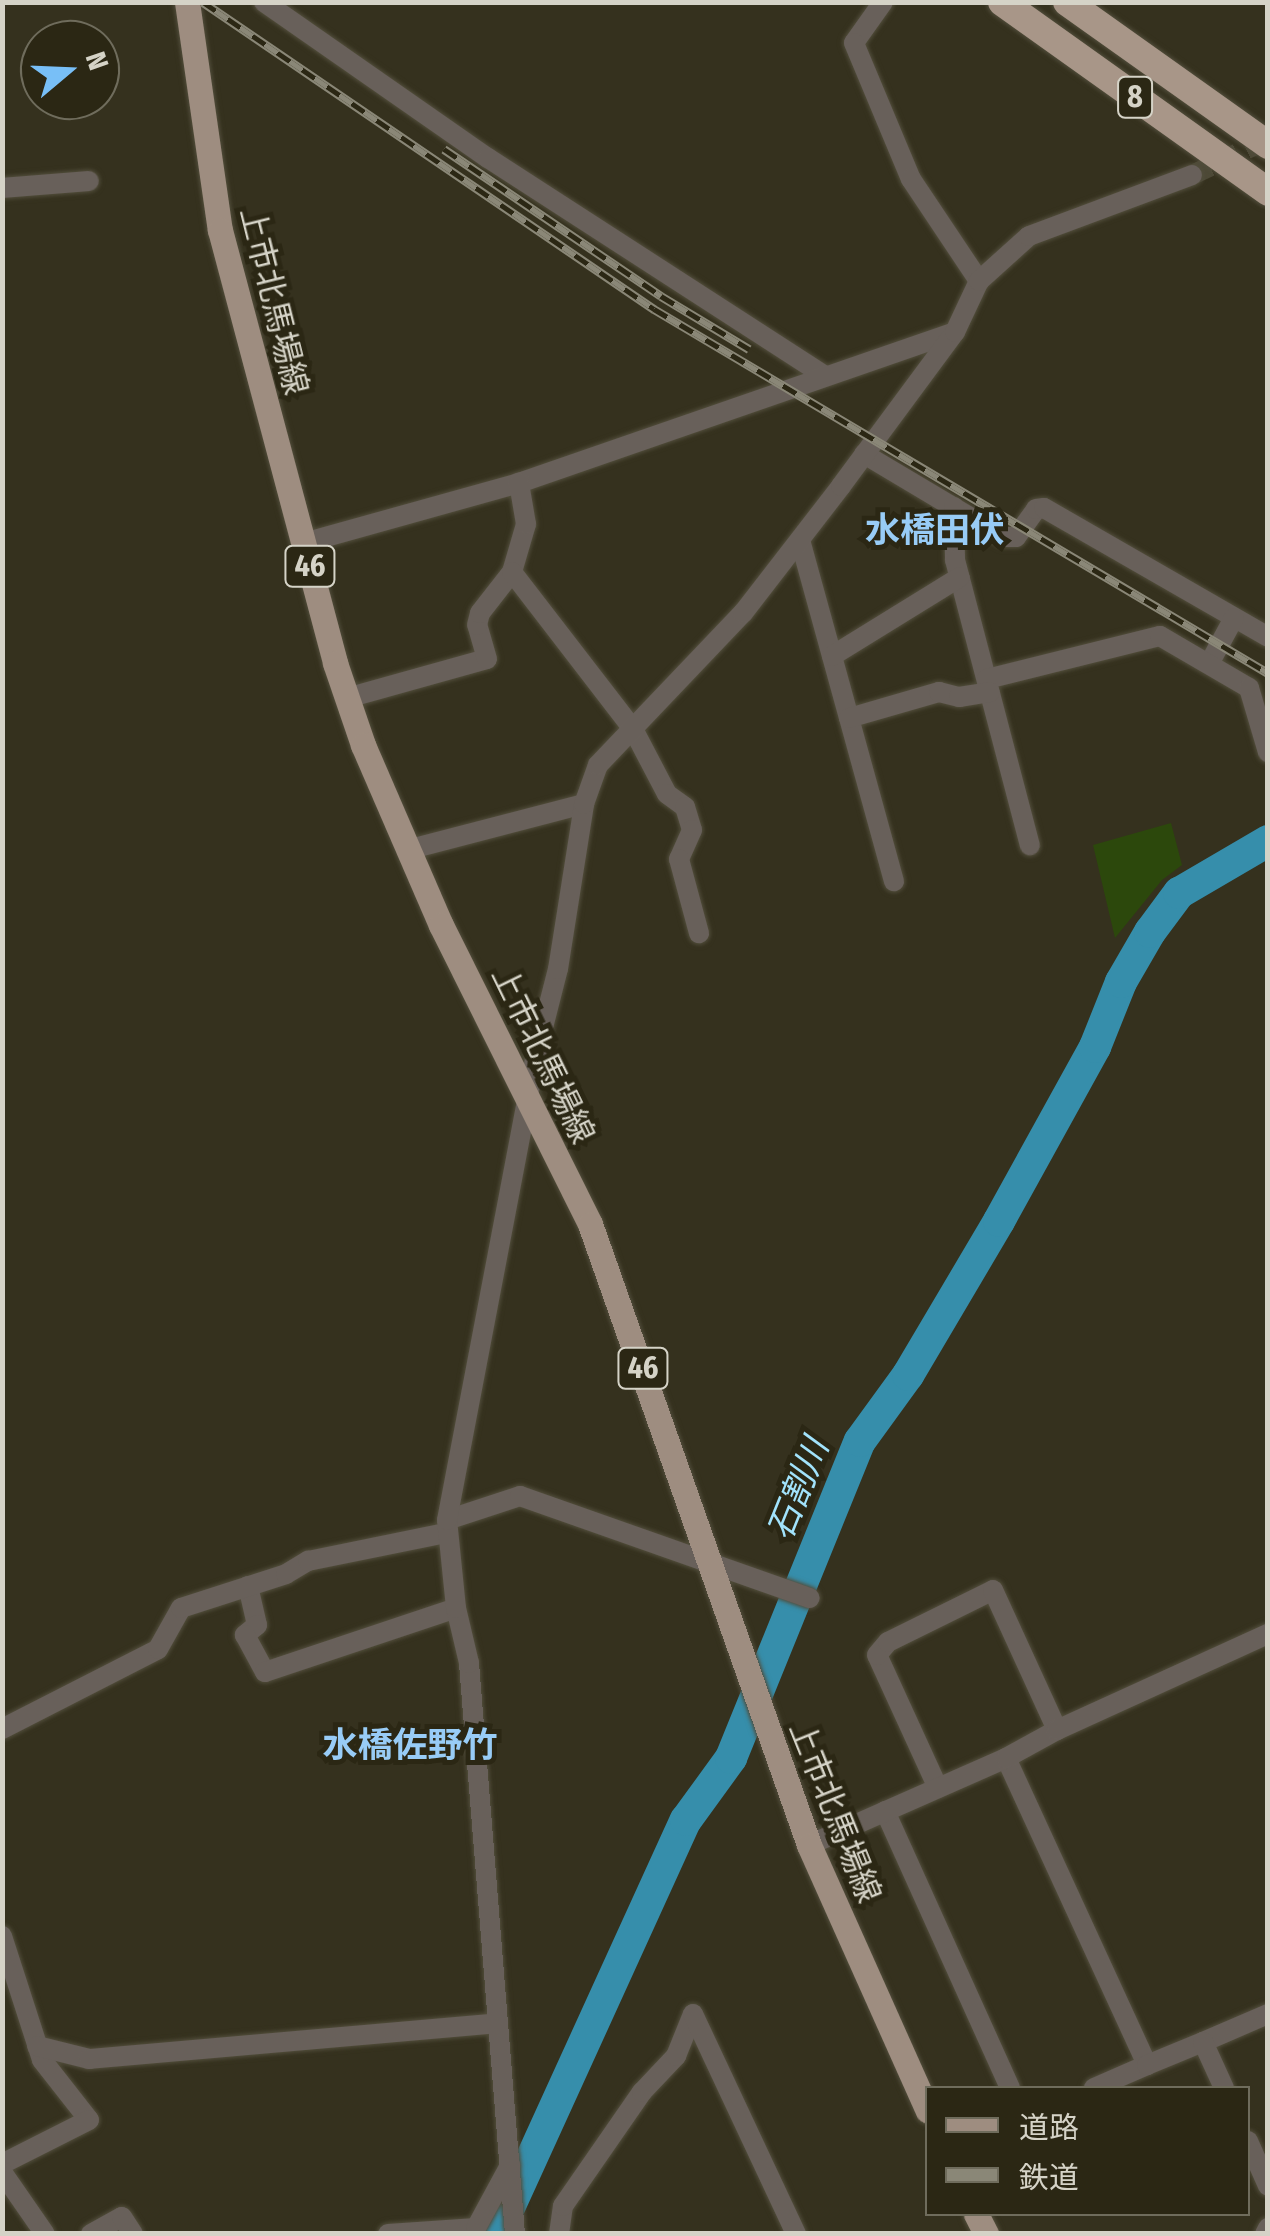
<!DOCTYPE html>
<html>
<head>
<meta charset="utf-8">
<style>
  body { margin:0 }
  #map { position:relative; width:1270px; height:2236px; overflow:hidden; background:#35311e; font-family:"Fira Sans Condensed","Noto Sans JP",sans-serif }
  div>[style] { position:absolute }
  .green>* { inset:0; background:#2c480c }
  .river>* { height:32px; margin:-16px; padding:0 16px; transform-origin:16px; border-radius:16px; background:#368eab }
  .minor-tunnel>* { height:20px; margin-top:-10px; transform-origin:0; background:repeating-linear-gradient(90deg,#4d4937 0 20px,transparent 0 30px) }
  .roads { filter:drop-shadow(0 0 2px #524e3c) drop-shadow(0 0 2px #524e3c) }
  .minor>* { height:20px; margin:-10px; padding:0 10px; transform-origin:10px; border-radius:10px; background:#68605a }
  .primary>* { height:25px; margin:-12.5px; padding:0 12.5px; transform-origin:12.5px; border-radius:12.5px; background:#9e8d80 }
  .trunk>* { height:28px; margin:-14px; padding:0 14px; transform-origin:14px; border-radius:14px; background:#a89688 }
  .rail>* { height:9px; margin-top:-4.5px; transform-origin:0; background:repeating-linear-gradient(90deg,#2b2714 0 15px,#8a8777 0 30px); box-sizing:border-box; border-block:2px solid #8a8777 }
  span { translate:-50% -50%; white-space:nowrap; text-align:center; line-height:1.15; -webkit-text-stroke:10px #2b2714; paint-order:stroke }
  .shield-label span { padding:2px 8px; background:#2b2714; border:2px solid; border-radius:8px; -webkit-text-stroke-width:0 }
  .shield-label { font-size:30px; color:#d5d3c7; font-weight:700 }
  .street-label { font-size:32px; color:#d5d3c7 }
  .neighbourhood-label { font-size:35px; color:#98ccf6; font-weight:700 }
  .water-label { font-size:35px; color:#a2e3fc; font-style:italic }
  .frame { position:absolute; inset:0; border:5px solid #d5d3c7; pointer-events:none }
  .legend { position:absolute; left:925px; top:2086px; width:325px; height:130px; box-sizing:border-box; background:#2b2714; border:2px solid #6f6c5c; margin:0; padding:12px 18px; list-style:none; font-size:30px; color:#d5d3c7 }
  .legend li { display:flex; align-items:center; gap:20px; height:50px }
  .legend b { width:50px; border:2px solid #6f6c5c }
  .north { position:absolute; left:20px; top:20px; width:100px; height:100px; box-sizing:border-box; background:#2b2714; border:2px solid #6f6c5c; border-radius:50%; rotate:71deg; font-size:28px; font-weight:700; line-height:40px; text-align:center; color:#d5d3c7 }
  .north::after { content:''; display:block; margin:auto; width:35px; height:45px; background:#78bff7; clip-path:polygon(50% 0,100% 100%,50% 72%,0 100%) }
</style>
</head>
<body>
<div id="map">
  <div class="green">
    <div style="clip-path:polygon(1171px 823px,1182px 865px,1162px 880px,1115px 938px,1093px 845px)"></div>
  </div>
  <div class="river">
    <div style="left:497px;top:2234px;width:455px;rotate:-65.5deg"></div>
    <div style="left:686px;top:1820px;width:77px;rotate:-54deg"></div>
    <div style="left:731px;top:1758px;width:342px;rotate:-67.9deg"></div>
    <div style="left:860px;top:1441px;width:82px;rotate:-54deg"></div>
    <div style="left:908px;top:1375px;width:179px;rotate:-59.4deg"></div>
    <div style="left:999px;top:1221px;width:199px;rotate:-61.1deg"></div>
    <div style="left:1095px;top:1047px;width:70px;rotate:-68.2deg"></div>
    <div style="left:1121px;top:982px;width:58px;rotate:-59.9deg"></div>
    <div style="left:1150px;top:932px;width:49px;rotate:-53.4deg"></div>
    <div style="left:1179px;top:893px;width:103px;rotate:-30.3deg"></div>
  </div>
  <div class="minor-tunnel">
    <div style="left:1192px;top:175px;width:84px;rotate:-25.3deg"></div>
  </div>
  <div class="roads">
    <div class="minor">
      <div style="left:264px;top:2px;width:273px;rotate:34.9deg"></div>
      <div style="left:488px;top:158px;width:400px;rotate:32.9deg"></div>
      <div style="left:883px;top:2px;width:50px;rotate:125.3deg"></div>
      <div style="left:854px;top:43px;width:147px;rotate:67.3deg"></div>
      <div style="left:911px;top:179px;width:123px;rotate:56.3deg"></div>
      <div style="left:2px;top:188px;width:87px;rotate:-4.6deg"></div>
      <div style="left:864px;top:454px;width:162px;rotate:30.8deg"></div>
      <div style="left:1003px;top:537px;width:13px"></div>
      <div style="left:1016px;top:537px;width:34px;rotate:-54deg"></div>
      <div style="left:1036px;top:509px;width:8px;rotate:-7deg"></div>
      <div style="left:1044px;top:508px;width:258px;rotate:29.9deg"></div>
      <div style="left:954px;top:507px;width:53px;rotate:88.9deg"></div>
      <div style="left:955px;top:560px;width:295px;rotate:75.3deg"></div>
      <div style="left:800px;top:540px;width:354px;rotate:74.6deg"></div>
      <div style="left:304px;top:543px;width:223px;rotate:-15.6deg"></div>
      <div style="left:519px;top:483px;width:461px;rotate:-19.1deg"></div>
      <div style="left:512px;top:572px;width:50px;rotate:-73.7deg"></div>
      <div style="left:526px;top:524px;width:42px;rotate:-99.7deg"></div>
      <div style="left:832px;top:656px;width:150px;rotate:-31.7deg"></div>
      <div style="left:1209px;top:664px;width:52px;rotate:-61.5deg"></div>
      <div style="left:987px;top:679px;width:178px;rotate:-14deg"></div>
      <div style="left:1160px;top:636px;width:103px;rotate:30.3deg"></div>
      <div style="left:1249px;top:688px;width:67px;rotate:73.5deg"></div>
      <div style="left:347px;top:698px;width:145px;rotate:-15.6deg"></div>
      <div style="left:487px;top:659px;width:35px;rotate:-106deg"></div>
      <div style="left:477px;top:625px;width:12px;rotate:-76deg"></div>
      <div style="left:480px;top:613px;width:52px;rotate:-52deg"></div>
      <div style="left:512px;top:572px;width:198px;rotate:52.4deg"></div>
      <div style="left:633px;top:729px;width:73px;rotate:62.4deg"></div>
      <div style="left:667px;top:794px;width:22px;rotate:36deg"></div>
      <div style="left:685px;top:807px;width:24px;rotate:73deg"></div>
      <div style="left:692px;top:830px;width:32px;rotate:114deg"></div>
      <div style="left:679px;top:859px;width:77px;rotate:74.9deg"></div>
      <div style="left:849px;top:718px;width:94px;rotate:-16.1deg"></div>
      <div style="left:939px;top:692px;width:21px;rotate:14deg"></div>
      <div style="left:959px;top:697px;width:31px;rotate:-9deg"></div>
      <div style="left:407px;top:850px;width:183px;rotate:-14.6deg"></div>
      <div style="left:447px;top:1520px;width:77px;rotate:-18.2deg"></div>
      <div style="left:520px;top:1496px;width:307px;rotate:19.4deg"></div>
      <div style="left:248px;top:1586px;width:40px;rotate:77deg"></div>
      <div style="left:257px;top:1625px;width:16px;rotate:140deg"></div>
      <div style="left:245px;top:1635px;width:42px;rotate:61.6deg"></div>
      <div style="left:265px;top:1672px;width:201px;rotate:-18.5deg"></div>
      <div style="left:2px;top:1729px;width:175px;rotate:-27.1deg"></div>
      <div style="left:158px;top:1649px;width:47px;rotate:-60.7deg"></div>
      <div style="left:181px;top:1608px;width:110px;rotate:-17.9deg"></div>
      <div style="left:286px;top:1574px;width:26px;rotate:-31deg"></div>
      <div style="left:308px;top:1561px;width:141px;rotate:-11.5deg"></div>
      <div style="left:1006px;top:1758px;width:338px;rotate:65.3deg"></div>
      <div style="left:1147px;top:2065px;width:58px;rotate:156.5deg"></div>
      <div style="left:938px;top:1788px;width:146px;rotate:-114.6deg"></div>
      <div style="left:877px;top:1655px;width:17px;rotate:-50deg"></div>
      <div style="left:888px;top:1642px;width:117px;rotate:-26.3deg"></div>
      <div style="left:993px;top:1590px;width:154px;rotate:65.4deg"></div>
      <div style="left:885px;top:1811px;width:304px;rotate:65.7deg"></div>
      <div style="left:809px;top:1845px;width:215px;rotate:-23.8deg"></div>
      <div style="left:1006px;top:1758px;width:58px;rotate:-28.8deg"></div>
      <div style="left:1057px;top:1730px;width:232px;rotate:-24.5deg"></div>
      <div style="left:2px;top:1936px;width:130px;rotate:72.1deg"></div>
      <div style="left:42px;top:2060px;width:76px;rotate:51.9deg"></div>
      <div style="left:89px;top:2120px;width:97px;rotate:153.2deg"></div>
      <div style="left:1203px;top:2042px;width:71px;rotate:-23.3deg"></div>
      <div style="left:37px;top:2046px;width:54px;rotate:14deg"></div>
      <div style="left:89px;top:2059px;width:410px;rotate:-5deg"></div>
      <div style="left:1147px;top:2065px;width:61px;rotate:-22.3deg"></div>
      <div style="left:1203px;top:2042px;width:51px;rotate:65.5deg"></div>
      <div style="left:1248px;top:2141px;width:49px;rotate:66deg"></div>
      <div style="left:2px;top:2172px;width:75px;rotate:55.3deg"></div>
      <div style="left:91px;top:2234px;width:35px;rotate:-29deg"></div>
      <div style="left:122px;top:2217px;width:20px;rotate:57deg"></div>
      <div style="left:388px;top:2234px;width:88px;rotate:-3.9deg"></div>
      <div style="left:476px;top:2228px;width:72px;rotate:-61.6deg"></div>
      <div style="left:515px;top:2234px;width:573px;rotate:-94.61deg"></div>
      <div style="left:469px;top:1663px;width:57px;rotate:-103.3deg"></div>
      <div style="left:456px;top:1608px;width:88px;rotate:-95.8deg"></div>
      <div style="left:447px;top:1520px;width:469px;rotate:-79.2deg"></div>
      <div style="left:535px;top:1059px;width:93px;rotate:-75.7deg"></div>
      <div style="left:558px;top:969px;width:167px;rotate:-81deg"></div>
      <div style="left:584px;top:804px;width:41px;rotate:-70.3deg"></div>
      <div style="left:598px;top:765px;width:210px;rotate:-46.4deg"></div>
      <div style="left:743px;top:613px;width:160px;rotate:-52.3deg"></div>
      <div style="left:841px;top:486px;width:192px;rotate:-53.5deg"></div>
      <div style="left:955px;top:332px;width:56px;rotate:-64.8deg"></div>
      <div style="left:979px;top:281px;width:67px;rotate:-42deg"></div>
      <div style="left:1029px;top:236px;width:174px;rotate:-20.5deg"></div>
      <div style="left:559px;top:2234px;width:28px;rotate:-82deg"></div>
      <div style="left:563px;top:2206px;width:139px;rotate:-55.3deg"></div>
      <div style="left:642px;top:2092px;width:50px;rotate:-46.6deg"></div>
      <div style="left:676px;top:2056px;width:45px;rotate:-68deg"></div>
      <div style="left:693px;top:2014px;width:243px;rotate:64.9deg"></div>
      <div style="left:1265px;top:2234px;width:7px;rotate:-63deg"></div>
    </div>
    <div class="primary">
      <div style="left:187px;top:2px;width:230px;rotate:81.8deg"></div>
      <div style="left:220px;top:230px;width:448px;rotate:75.1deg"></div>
      <div style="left:335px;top:663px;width:87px;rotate:71.1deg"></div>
      <div style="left:363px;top:745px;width:196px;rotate:66.6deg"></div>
      <div style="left:441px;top:925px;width:334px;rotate:63.5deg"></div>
      <div style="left:590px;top:1224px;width:658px;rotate:70.57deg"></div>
      <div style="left:809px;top:1845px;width:291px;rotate:65.9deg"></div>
      <div style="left:976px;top:2214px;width:22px;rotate:63deg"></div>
    </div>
    <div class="trunk">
      <div style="left:1002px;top:2px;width:327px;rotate:35.5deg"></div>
      <div style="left:1067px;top:2px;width:247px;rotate:35.4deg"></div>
    </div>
  </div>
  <div class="rail">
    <div style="left:203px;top:2px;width:546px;rotate:34.24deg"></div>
    <div style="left:654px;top:309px;width:714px;rotate:30.66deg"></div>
    <div style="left:444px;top:149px;width:262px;rotate:34.1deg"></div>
    <div style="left:661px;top:296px;width:103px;rotate:31.1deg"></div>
  </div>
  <div class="shield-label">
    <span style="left:1135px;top:97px">8</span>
    <span style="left:310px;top:566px">46</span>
    <span style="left:643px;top:1368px">46</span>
  </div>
  <div class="street-label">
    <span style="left:274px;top:301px;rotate:76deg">上市北馬場線</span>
    <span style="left:543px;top:1055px;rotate:64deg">上市北馬場線</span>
    <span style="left:835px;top:1812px;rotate:68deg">上市北馬場線</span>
  </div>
  <div class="neighbourhood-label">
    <span style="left:935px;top:530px">水橋田伏</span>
    <span style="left:410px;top:1745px">水橋佐野竹</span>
  </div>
  <div class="water-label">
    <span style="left:798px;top:1489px;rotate:-68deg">石割川</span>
  </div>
  <div class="frame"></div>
  <ul class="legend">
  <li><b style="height:12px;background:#9e8d80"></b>道路</li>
  <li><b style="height:12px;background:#8a8777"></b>鉄道</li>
  </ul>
  <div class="north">N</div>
</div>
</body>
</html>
